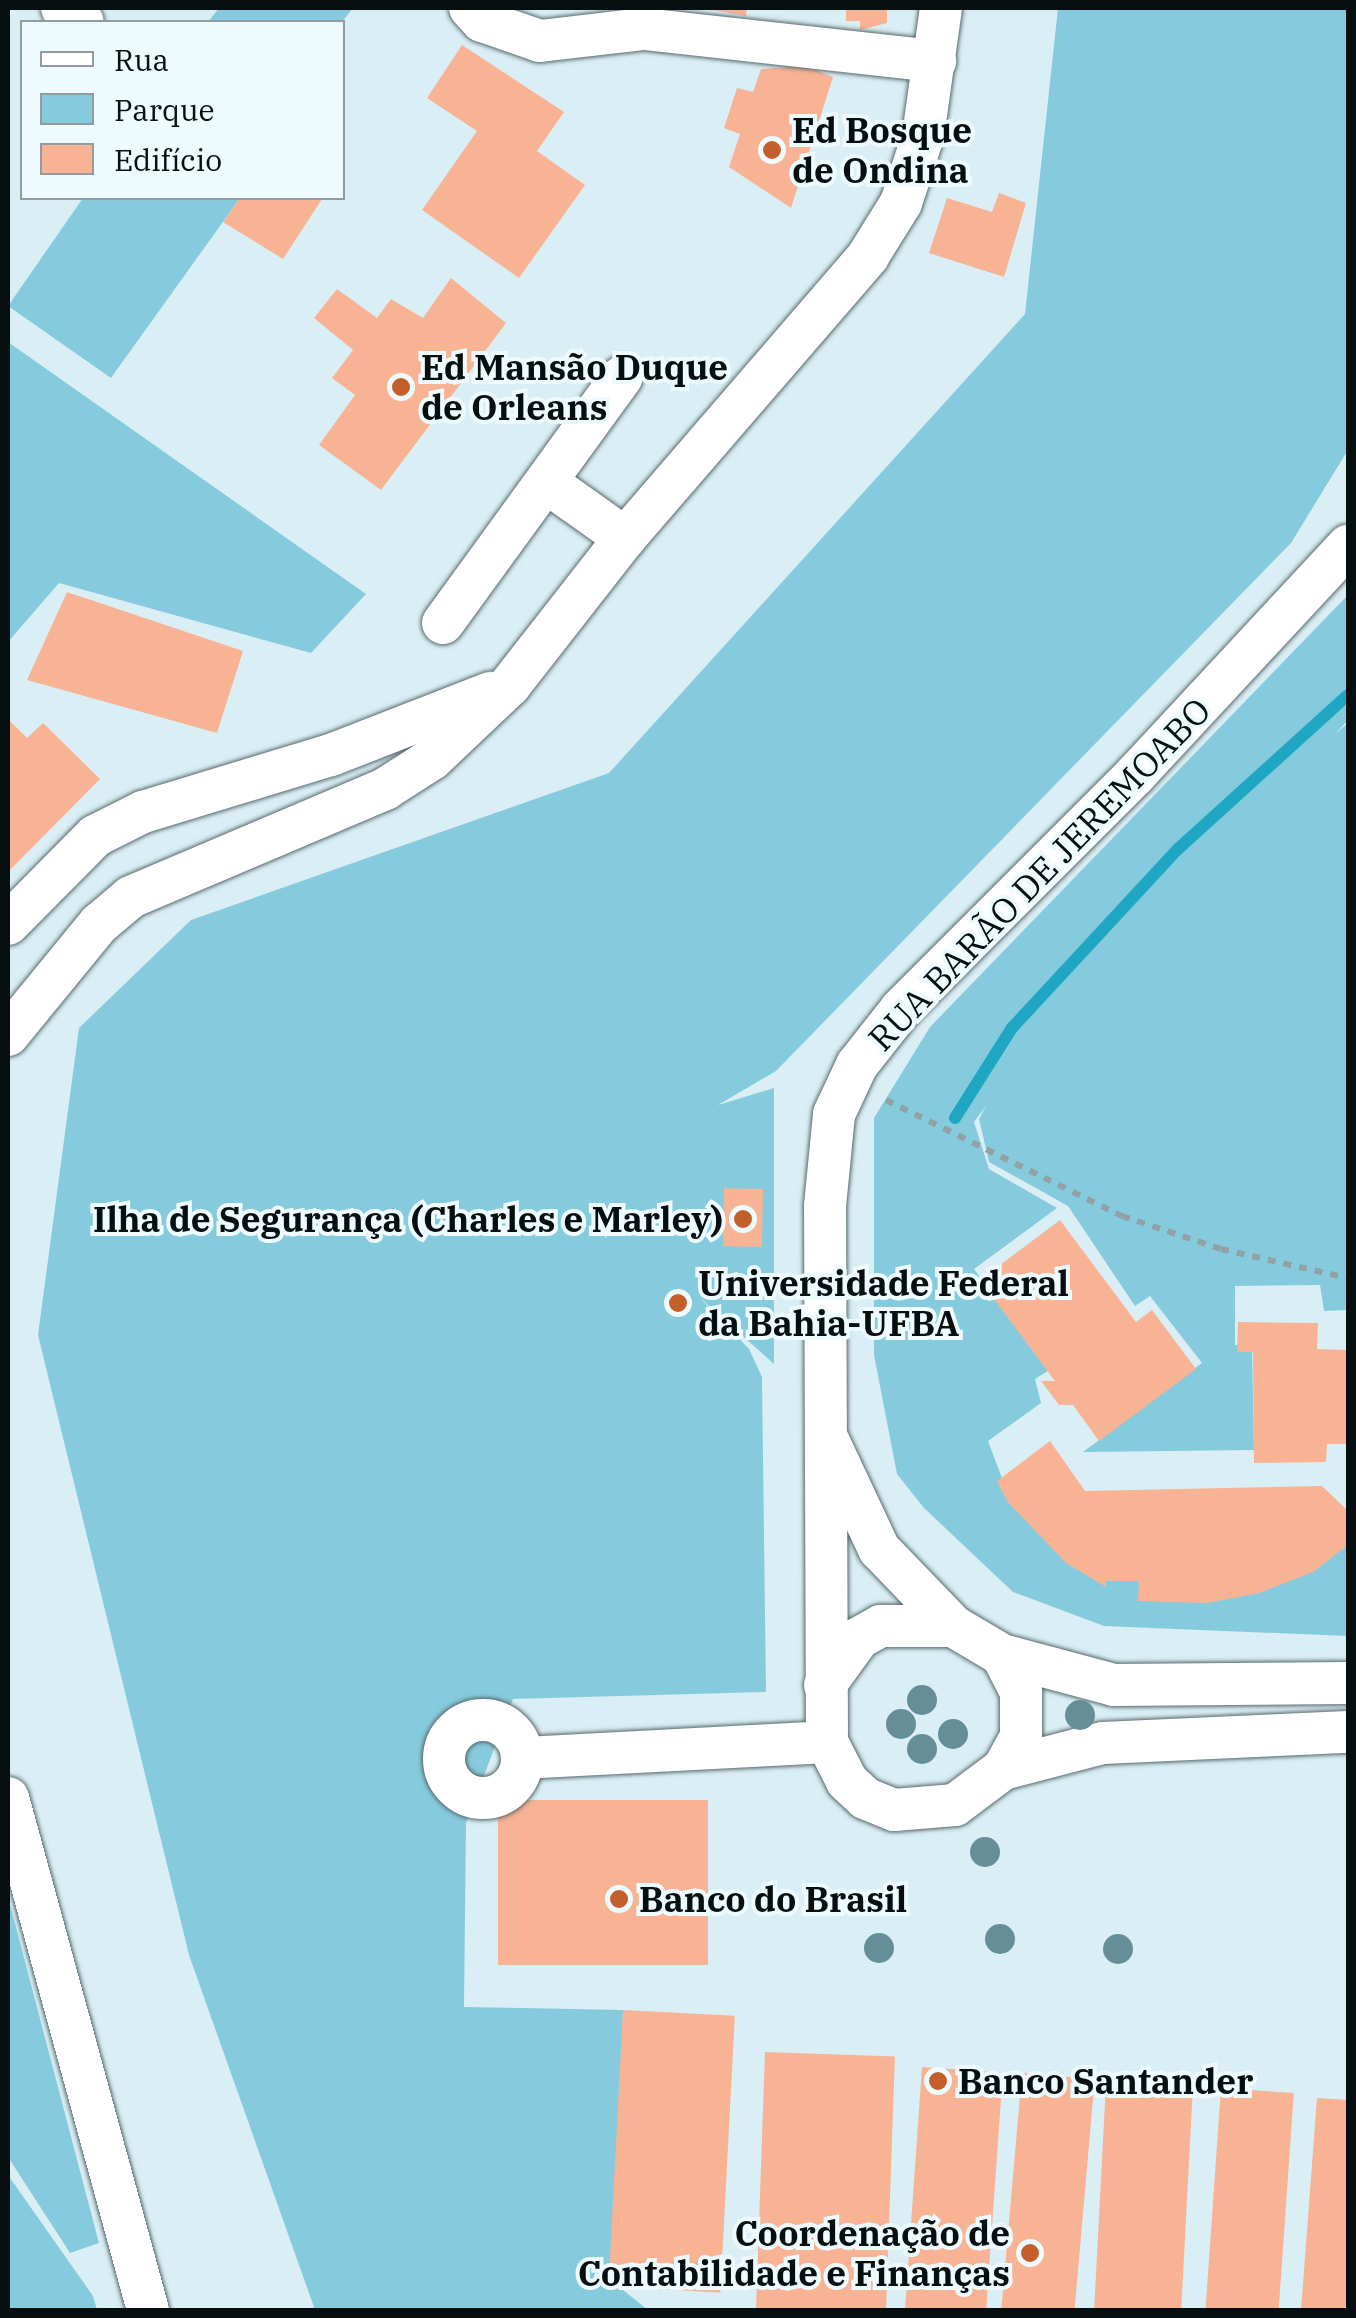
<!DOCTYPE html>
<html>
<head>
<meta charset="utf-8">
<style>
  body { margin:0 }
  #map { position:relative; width:1356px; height:2318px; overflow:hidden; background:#daeff5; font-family:"IBM Plex Serif",serif }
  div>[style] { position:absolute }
  .green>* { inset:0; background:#86cbdd }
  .stream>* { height:12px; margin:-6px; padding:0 6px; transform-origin:6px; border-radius:6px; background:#1ea6c2 }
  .building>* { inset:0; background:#f8b394; transform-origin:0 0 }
  .path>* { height:6px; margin-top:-3px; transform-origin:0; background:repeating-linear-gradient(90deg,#91a1a6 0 8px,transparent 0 16px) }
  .roads { filter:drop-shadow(0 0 2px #57696e) drop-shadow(0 0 2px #57696e) }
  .minor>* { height:42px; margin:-21px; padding:0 21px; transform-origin:21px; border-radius:21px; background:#fff }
  .minor>.ring { margin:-21px; padding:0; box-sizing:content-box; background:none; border:42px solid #fff; border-radius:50% }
  .trees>* { width:30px; height:30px; margin:-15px; border-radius:50%; background:#658e98 }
  .dots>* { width:28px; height:28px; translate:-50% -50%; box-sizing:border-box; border:5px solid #eefbfe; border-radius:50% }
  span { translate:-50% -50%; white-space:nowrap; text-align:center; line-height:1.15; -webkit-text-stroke:8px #eefbfe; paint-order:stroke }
  .poi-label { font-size:35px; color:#070e10; font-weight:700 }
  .left { translate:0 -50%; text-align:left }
  .right { translate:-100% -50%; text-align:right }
  .street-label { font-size:35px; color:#070e10 }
  .frame { position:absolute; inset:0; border:10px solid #070e10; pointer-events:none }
  .legend { position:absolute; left:20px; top:20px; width:325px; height:180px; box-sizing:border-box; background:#eefbfe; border:2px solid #929c9f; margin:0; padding:12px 18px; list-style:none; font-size:30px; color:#070e10 }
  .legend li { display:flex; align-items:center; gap:20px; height:50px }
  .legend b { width:50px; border:2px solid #929c9f }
</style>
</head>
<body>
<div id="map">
  <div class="green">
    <div style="clip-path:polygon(219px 8px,353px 8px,342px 22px,208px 22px)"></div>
    <div style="clip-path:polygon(1058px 8px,1348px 8px,1348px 450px,1291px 543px,776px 1071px,718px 1105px,774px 1088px,774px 1364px,699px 1297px,749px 1349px,762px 1377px,766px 1692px,513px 1699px,466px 1823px,464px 2007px,623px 2010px,618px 2286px,648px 2310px,315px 2310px,189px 1955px,38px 1335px,79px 1028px,191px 920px,609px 773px,1025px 314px)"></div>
    <div style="clip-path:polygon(83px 198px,240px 198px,111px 378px,8px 306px)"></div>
    <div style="clip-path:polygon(8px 342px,366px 594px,311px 653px,59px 583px,8px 642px)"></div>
    <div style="clip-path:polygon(1348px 595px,1348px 720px,1335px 734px,1348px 723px,1348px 1310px,1324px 1311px,1320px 1285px,1235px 1286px,1235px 1345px,1252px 1345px,1254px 1450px,1083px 1452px,1202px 1363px,1150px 1296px,1135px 1306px,1068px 1206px,989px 1162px,979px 1119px,986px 1106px,974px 1122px,989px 1169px,1057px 1208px,974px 1269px,1048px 1371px,1035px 1379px,1041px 1403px,988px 1441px,1002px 1478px,1314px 1544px,1348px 1517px,1348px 1636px,1104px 1626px,1013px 1592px,924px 1508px,897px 1474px,874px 1355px,874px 1118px,930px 1027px)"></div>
    <div style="clip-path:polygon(8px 1897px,99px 2243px,70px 2253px,8px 2157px)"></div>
    <div style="clip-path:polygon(8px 2175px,93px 2296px,97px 2310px,8px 2310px)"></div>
  </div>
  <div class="stream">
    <div style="left:955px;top:1118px;width:107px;rotate:-57.7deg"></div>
    <div style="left:1012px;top:1028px;width:244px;rotate:-47.2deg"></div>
    <div style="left:1178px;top:849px;width:229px;rotate:-42.2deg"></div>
  </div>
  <div class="building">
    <div style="clip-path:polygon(702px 8px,747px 8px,746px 16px)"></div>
    <div style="clip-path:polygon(846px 8px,887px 8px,887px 23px,860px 30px,860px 21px,846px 21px)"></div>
    <div style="clip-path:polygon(462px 45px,564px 112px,537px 151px,585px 185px,519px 278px,422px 210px,477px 131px,427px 98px)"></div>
    <div style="clip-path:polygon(805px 66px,833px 77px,791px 208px,729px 167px,740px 134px,724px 128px,737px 88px,753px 92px,761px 69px)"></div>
    <div style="clip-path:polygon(999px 193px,1026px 203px,1004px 277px,929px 253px,947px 198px,992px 212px)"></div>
    <div style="clip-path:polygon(240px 198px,320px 198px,322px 199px,283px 259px,223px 222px)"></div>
    <div style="clip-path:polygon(451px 278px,506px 323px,381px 490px,319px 445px,355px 395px,332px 378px,353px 350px,314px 318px,337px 289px,377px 318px,391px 299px,423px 318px)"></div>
    <div style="clip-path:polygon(67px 592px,243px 651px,217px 733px,27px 680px)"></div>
    <div style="clip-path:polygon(8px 719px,27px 738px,43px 723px,100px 779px,8px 872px)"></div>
    <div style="left:763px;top:1189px;width:58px;height:39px;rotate:91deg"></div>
    <div style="clip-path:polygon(1060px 1220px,1136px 1322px,1152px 1310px,1196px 1369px,1099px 1441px,1073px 1405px,1059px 1405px,1041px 1381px,1055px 1381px,980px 1280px)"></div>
    <div style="clip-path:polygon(1238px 1322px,1318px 1323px,1317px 1349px,1348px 1350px,1348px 1444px,1327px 1444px,1326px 1462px,1254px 1463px,1253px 1352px,1237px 1352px)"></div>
    <div style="clip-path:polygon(1050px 1441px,1085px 1491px,1322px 1486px,1348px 1511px,1348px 1545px,1313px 1572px,1259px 1593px,1207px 1603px,1138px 1601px,1139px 1581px,1106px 1581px,1106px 1587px,1066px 1563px,1007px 1501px,997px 1481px)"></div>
    <div style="left:498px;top:1800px;width:210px;height:165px"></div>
    <div style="left:623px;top:2010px;width:112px;height:277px;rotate:3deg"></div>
    <div style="left:765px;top:2052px;width:130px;height:258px;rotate:2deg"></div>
    <div style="left:922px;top:2067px;width:81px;height:243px;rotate:4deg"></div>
    <div style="left:1022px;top:2073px;width:73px;height:238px;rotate:5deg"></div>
    <div style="left:1106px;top:2083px;width:87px;height:227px;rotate:3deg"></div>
    <div style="left:1221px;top:2088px;width:73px;height:223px;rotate:4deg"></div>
    <div style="clip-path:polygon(1317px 2098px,1348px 2100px,1348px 2310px,1301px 2310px)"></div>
  </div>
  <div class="path">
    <div style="left:886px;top:1100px;width:263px;rotate:26.2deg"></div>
    <div style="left:1122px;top:1216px;width:104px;rotate:18.4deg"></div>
    <div style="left:1221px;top:1249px;width:130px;rotate:12.9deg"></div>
  </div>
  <div class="roads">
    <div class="minor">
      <div style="left:62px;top:8px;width:25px;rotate:34deg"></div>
      <div style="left:470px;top:8px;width:18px;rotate:47deg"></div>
      <div style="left:482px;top:21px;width:61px;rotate:19deg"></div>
      <div style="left:540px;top:41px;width:105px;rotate:-6.6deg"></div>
      <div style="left:644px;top:29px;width:293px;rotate:6.3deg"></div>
      <div style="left:546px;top:482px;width:97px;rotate:35.3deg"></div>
      <div style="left:443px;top:623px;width:304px;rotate:-54deg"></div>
      <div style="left:8px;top:924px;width:124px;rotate:-45.3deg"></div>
      <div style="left:95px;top:836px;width:54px;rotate:-26.6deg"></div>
      <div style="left:143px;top:812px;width:196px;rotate:-16.9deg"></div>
      <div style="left:331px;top:755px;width:171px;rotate:-21.3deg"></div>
      <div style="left:8px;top:1035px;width:144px;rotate:-50.7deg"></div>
      <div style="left:99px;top:924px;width:42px;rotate:-40.2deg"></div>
      <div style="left:131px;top:897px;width:276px;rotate:-23deg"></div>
      <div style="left:385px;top:789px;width:56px;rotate:-32.6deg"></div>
      <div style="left:432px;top:759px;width:108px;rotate:-43.5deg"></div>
      <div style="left:510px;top:685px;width:187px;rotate:-52deg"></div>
      <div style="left:625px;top:538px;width:372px;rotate:-49.2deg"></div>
      <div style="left:868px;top:256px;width:62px;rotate:-58.1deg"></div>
      <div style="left:901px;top:203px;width:71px;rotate:-71.8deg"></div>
      <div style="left:923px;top:136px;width:129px;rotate:-82deg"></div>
      <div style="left:827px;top:1438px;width:123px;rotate:64.9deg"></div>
      <div style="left:879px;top:1549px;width:107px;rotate:46.1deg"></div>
      <div style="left:953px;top:1626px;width:57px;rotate:30.6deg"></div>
      <div style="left:1002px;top:1655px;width:42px;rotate:62.8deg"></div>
      <div style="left:1021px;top:1692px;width:45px;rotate:90deg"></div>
      <div style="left:1021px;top:1737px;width:37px;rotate:119deg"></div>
      <div style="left:1003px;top:1769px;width:60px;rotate:143.1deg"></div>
      <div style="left:955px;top:1805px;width:61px;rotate:175.3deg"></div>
      <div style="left:894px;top:1810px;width:31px;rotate:-158deg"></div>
      <div style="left:865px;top:1798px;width:25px;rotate:-137deg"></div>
      <div style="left:847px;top:1781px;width:44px;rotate:-117.1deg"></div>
      <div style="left:827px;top:1742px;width:536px;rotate:-90.21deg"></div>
      <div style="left:825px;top:1206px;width:92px;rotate:-84.4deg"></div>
      <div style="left:834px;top:1114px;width:54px;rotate:-64.9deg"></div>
      <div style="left:857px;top:1065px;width:71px;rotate:-51.8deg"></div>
      <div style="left:901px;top:1009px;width:331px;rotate:-45deg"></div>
      <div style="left:1135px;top:775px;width:313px;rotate:-47.1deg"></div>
      <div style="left:1002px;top:1655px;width:116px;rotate:15deg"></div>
      <div style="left:1114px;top:1685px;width:234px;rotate:-0.5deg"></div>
      <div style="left:825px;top:1685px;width:58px;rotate:-54.1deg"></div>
      <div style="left:859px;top:1638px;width:25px;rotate:-29deg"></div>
      <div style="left:881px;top:1626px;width:72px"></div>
      <div class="ring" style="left:444px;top:1720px;width:36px;height:36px"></div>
      <div style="left:522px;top:1758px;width:305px;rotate:-3deg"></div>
      <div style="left:1003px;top:1769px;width:103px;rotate:-14.6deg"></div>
      <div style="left:1103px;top:1743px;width:245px;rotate:-2.6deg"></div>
      <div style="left:8px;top:1798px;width:531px;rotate:74.71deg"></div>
    </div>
  </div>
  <div class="trees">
    <div style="left:922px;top:1700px"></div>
    <div style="left:1080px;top:1715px"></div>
    <div style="left:901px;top:1724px"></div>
    <div style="left:953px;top:1734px"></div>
    <div style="left:922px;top:1749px"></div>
    <div style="left:985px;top:1852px"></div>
    <div style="left:1000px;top:1939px"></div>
    <div style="left:879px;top:1948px"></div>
    <div style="left:1118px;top:1949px"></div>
  </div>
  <div class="dots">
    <div style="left:772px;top:150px;background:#c45f2c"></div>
    <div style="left:401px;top:387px;background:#c45f2c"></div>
    <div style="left:743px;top:1219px;background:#c45f2c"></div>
    <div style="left:678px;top:1303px;background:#c45f2c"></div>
    <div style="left:619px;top:1899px;background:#c45f2c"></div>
    <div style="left:938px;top:2081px;background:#c45f2c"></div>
    <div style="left:1030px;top:2253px;background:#c45f2c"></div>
  </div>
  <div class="poi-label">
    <span class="left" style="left:792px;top:150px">Ed Bosque<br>de Ondina</span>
    <span class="left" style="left:421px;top:387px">Ed Mansão Duque<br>de Orleans</span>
    <span class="right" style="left:723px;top:1219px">Ilha de Segurança (Charles e Marley)</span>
    <span class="left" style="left:698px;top:1303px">Universidade Federal<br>da Bahia-UFBA</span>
    <span class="left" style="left:639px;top:1899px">Banco do Brasil</span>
    <span class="left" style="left:958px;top:2081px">Banco Santander</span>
    <span class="right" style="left:1010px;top:2253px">Coordenação de<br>Contabilidade e Finanças</span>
  </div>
  <div class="street-label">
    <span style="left:1039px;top:874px;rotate:-46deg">RUA BARÃO DE JEREMOABO</span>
  </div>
  <div class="frame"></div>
  <ul class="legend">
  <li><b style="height:12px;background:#fff"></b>Rua</li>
  <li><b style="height:28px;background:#86cbdd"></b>Parque</li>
  <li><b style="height:28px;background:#f8b394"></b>Edifício</li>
  </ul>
</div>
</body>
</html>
